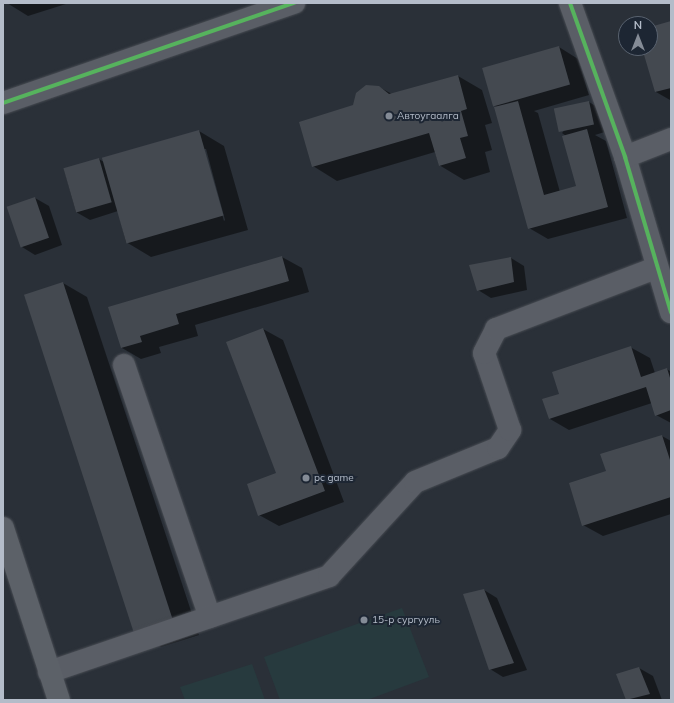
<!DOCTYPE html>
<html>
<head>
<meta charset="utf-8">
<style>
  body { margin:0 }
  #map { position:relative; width:674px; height:703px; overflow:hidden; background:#2a3038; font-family:Mulish,sans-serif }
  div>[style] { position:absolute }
  .green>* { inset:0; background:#273a3e }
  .shadow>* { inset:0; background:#0007 }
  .building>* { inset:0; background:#444950; transform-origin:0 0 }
  .roads { filter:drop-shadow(0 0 1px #484c53) drop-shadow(0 0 1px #484c53) }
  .minor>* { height:22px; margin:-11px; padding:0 11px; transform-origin:11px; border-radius:11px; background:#5a5e66 }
  .major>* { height:22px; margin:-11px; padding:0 11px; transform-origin:11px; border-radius:11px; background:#5c6168 }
  .cycleway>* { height:4px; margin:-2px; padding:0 2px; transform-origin:2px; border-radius:2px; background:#56b35d }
  .dots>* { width:11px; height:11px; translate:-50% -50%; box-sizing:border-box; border:2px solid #1d2633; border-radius:50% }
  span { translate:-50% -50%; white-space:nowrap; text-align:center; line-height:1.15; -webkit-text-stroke:4px #1d2633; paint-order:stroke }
  .poi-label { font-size:10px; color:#b4bcc9 }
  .left { translate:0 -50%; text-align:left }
  .frame { position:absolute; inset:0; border:4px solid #b4bcc9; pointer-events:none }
  .north { position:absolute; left:618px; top:16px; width:40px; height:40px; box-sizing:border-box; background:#1d2633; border:1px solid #59626f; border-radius:50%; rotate:0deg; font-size:11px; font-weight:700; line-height:16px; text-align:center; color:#b4bcc9 }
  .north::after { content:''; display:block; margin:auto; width:14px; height:18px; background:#848b96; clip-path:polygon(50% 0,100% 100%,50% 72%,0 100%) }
</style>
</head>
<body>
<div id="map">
  <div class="green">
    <div style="clip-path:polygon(402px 608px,429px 677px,367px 700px,280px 700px,264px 657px)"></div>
    <div style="clip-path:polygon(252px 664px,265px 700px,185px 700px,180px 687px)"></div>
  </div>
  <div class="shadow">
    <div style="clip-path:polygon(7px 3px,69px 3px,28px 16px)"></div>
    <div style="clip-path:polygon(671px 22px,671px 99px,670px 100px,656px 92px,643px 48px,650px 48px,650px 28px)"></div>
    <div style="clip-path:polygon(559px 47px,578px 59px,589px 95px,534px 111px,538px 113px,560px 192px,577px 187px,566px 136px,562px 133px,589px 102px,602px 110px,608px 131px,595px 135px,606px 141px,627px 218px,548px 239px,529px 228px,497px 107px,494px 106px)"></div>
    <div style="clip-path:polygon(458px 76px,482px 90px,492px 123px,485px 125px,492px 150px,485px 152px,490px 172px,464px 180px,439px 165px,435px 152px,337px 181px,313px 166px,354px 106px,379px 87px,392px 94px)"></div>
    <div style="clip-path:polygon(evenodd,199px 131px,224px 146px,248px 230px,151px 257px,126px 242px,118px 211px,90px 220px,76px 212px,64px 169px,99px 159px,104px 162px,199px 131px,204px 149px,206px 149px,225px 220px,224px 221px,204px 149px)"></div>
    <div style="clip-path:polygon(35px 198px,49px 206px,62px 245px,35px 255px,22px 247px,8px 208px)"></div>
    <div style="clip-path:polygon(282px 257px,302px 268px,309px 292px,195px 325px,198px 336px,159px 347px,161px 353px,141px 359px,122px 348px,110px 308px)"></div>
    <div style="clip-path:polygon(511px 258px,524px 266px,527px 290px,491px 298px,478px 290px)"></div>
    <div style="clip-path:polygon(63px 283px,87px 297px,199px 635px,161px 647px,136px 632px)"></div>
    <div style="clip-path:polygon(263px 329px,283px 340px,344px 502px,279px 526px,259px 515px,277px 474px,227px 343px)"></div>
    <div style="clip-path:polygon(630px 347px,650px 358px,655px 373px,667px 369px,671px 372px,671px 423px,656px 415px,652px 403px,569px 430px,550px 419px,560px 394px)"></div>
    <div style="clip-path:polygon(662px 436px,671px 441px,671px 514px,603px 536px,583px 525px,607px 472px)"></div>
    <div style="clip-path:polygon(484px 590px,497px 598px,527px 670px,503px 677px,490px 669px)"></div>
    <div style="clip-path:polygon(639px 668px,653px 676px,662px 700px,627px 700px,617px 675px)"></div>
  </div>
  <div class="building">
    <div style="clip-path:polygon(671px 21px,671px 88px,655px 92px,642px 48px,650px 48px,650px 27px)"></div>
    <div style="left:559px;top:46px;width:40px;height:80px;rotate:74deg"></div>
    <div style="clip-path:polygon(458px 75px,467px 109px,461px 111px,468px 136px,460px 138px,466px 158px,439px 166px,429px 133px,312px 167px,299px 122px,353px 105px,356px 93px,366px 85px,379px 86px,389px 94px)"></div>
    <div style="clip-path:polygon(518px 101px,544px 195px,576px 186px,562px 136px,587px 129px,608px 207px,528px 229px,494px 107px)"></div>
    <div style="left:589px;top:101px;width:24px;height:36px;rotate:78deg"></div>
    <div style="left:199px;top:130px;width:89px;height:101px;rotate:74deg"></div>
    <div style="left:99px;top:158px;width:46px;height:37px;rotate:74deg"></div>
    <div style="left:35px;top:197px;width:43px;height:30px;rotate:71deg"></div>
    <div style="clip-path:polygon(282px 256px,289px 281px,176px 314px,179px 324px,140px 336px,142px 342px,121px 348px,108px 307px)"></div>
    <div style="clip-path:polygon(511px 257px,514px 282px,477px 291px,469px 265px)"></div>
    <div style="left:63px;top:282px;width:356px;height:41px;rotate:72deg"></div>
    <div style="clip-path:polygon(263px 328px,325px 491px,258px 516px,247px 484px,276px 473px,226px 342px)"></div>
    <div style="clip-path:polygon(631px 346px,641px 377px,667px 368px,671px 381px,671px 410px,655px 416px,646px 387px,549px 419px,542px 399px,559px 394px,552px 372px)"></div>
    <div style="clip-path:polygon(662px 435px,671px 463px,671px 497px,582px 526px,569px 483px,606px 471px,600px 454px)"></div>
    <div style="clip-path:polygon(484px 589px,514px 663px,489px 670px,463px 594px)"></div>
    <div style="clip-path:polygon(639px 667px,650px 694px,626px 700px,616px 674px)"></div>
  </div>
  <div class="roads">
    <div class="minor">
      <div style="left:570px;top:3px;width:164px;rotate:70.3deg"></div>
      <div style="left:625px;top:157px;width:162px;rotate:73.5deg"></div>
      <div style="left:3px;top:103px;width:308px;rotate:-19deg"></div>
      <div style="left:625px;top:157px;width:49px;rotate:-21.4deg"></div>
      <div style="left:124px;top:365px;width:266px;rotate:71.2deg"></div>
      <div style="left:49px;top:672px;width:296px;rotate:-18.9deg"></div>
      <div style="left:329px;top:576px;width:127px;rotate:-47.5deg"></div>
      <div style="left:415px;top:482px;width:90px;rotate:-22.3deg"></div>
      <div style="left:498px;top:448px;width:22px;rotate:-56deg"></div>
      <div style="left:510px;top:430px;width:81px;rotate:-108.7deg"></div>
      <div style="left:484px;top:353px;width:27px;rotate:-63deg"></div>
      <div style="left:496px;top:329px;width:171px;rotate:-20.9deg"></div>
    </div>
    <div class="major">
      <div style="left:3px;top:528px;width:181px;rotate:72deg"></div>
    </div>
  </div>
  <div class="cycleway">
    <div style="left:570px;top:3px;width:164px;rotate:70.3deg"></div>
    <div style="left:625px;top:157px;width:162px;rotate:73.5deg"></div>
    <div style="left:3px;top:103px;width:308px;rotate:-19deg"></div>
  </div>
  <div class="dots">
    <div style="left:389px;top:116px;background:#848b96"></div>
    <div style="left:306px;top:478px;background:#848b96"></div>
    <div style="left:364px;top:620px;background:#848b96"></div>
  </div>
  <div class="poi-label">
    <span class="left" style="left:397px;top:116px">Автоугаалга</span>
    <span class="left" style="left:314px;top:478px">pc game</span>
    <span class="left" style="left:372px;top:620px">15-р сургууль</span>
  </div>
  <div class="frame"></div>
  <div class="north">N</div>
</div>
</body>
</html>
